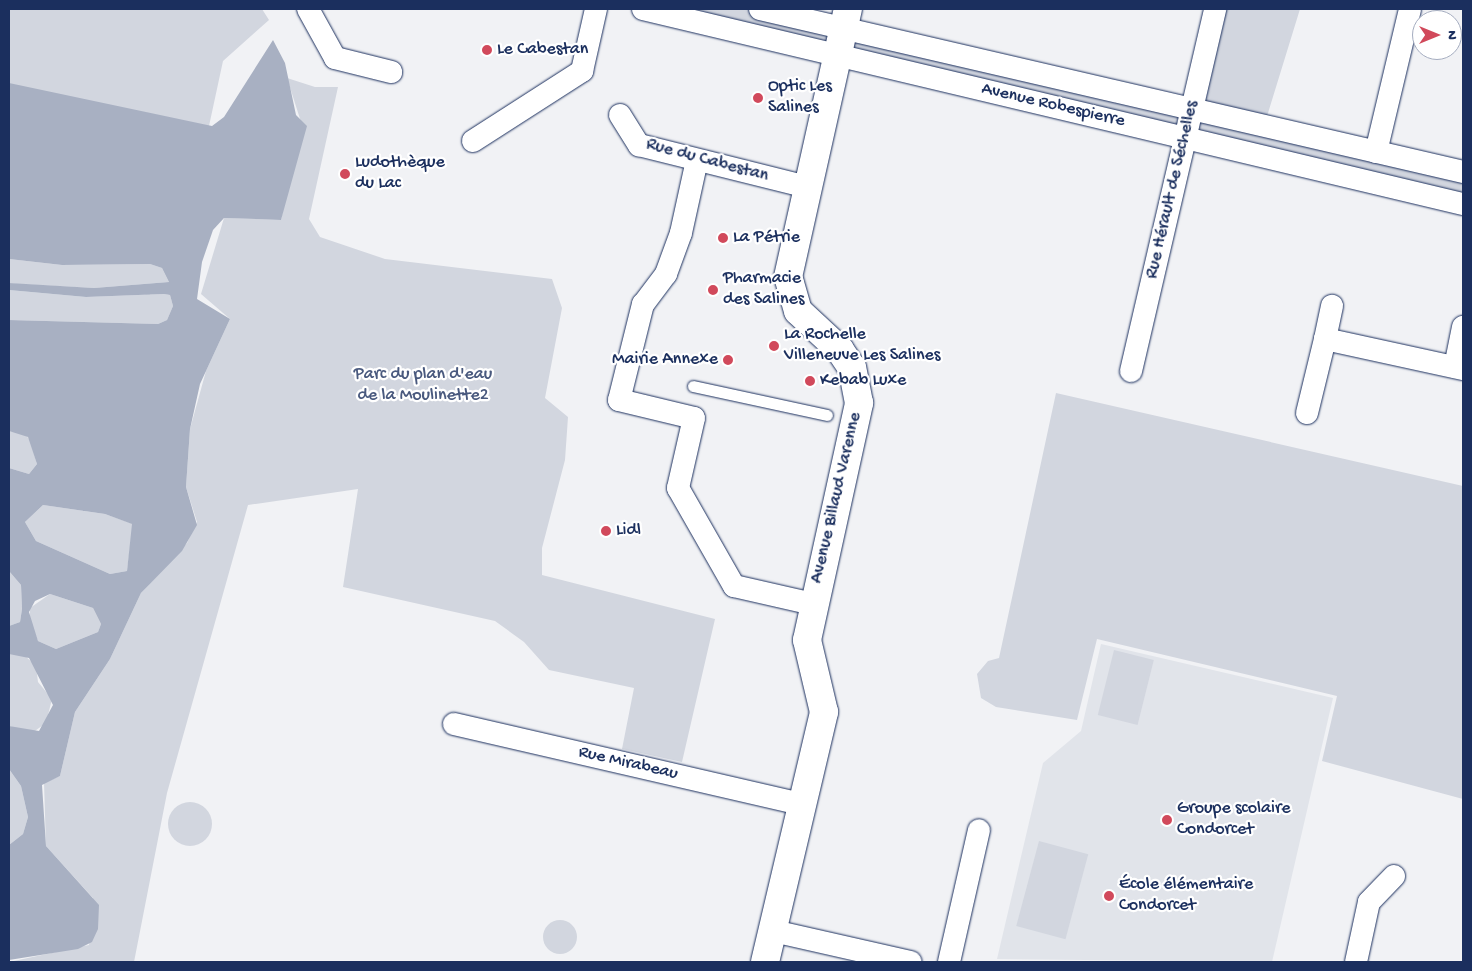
<!DOCTYPE html>
<html>
<head>
<meta charset="utf-8">
<style>
  body { margin:0 }
  #map { position:relative; width:1472px; height:971px; overflow:hidden; background:#f1f2f5; font-family:"Gochi Hand",sans-serif }
  div>[style] { position:absolute }
  .built>* { inset:0; background:#e1e4ea }
  .green>* { inset:0; background:#d2d6df; transform-origin:0 0 }
  .round { border-radius:50% }
  .water>* { inset:0; background:#a8b0c2 }
  .roads { filter:drop-shadow(0 0 1px #1b2f5e) drop-shadow(0 0 1px #1b2f5e) }
  .lane>* { height:11px; margin:-5.5px; padding:0 5.5px; transform-origin:5.5px; border-radius:5.5px; background:#fff }
  .street>* { height:22px; margin:-11px; padding:0 11px; transform-origin:11px; border-radius:11px; background:#fff }
  .secondary>* { height:28px; margin:-14px; padding:0 14px; transform-origin:14px; border-radius:14px; background:#fff }
  .dots>* { width:14px; height:14px; translate:-50% -50%; box-sizing:border-box; border:2px solid #fff; border-radius:50% }
  span { translate:-50% -50%; white-space:nowrap; text-align:center; line-height:1.15; -webkit-text-stroke:4.5px #fff; paint-order:stroke }
  .poi-label { font-size:18px; color:#1b2f5e }
  .left { translate:0 -50%; text-align:left }
  .right { translate:-100% -50%; text-align:right }
  .street-label { font-size:18px; color:#1b2f5e }
  .park-label { font-size:18px; color:#49597e }
  .frame { position:absolute; inset:0; border:10px solid #1b2f5e; pointer-events:none }
  .north { position:absolute; left:1412px; top:10px; width:50px; height:50px; box-sizing:border-box; background:#fff; border:1px solid #a4acbf; border-radius:50%; rotate:90deg; font-size:14px; font-weight:700; line-height:20px; text-align:center; color:#1b2f5e }
  .north::after { content:''; display:block; margin:auto; width:18px; height:22px; background:#d1495b; clip-path:polygon(50% 0,100% 100%,50% 72%,0 100%) }
</style>
</head>
<body>
<div id="map">
  <div class="built">
    <div style="clip-path:polygon(1101px 644px,1333px 698px,1272px 962px,997px 959px,1043px 763px,1081px 731px)"></div>
  </div>
  <div class="green">
    <div style="clip-path:polygon(9px 9px,262px 9px,269px 20px,223px 61px,209px 126px,9px 84px)"></div>
    <div style="clip-path:polygon(643px 9px,760px 9px,1197px 110px,1216px 9px,1300px 9px,1264px 126px,1463px 172px,1463px 203px)"></div>
    <div style="clip-path:polygon(287px 78px,315px 87px,338px 87px,309px 219px,320px 237px,385px 259px,552px 279px,562px 308px,545px 398px,568px 417px,565px 460px,542px 548px,542px 575px,715px 619px,682px 762px,622px 749px,634px 688px,549px 670px,524px 642px,495px 621px,343px 587px,358px 489px,248px 505px,167px 793px,134px 962px,9px 962px,89px 945px,93px 898px,46px 846px,44px 783px,60px 776px,75px 712px,110px 659px,141px 593px,187px 543px,197px 522px,186px 487px,190px 429px,206px 371px,230px 319px,201px 294px,224px 218px,281px 220px,301px 122px)"></div>
    <div style="clip-path:polygon(9px 259px,62px 265px,150px 264px,162px 268px,169px 282px,94px 288px,17px 284px,9px 283px)"></div>
    <div style="clip-path:polygon(9px 290px,86px 297px,164px 294px,170px 295px,173px 306px,167px 320px,158px 324px,9px 320px)"></div>
    <div style="clip-path:polygon(1056px 393px,1463px 486px,1463px 799px,1322px 761px,1337px 696px,1097px 639px,1077px 720px,996px 707px,981px 698px,977px 674px,988px 661px,999px 658px)"></div>
    <div style="clip-path:polygon(9px 431px,24px 433px,30px 440px,37px 464px,29px 474px,9px 468px)"></div>
    <div style="clip-path:polygon(43px 505px,105px 514px,133px 524px,127px 571px,110px 574px,36px 541px,25px 522px)"></div>
    <div style="clip-path:polygon(9px 571px,21px 585px,22px 609px,20px 622px,9px 626px)"></div>
    <div style="clip-path:polygon(50px 594px,93px 608px,101px 624px,98px 632px,56px 649px,38px 641px,30px 621px,30px 608px)"></div>
    <div style="left:1114px;top:650px;width:41px;height:67px;rotate:14deg"></div>
    <div style="clip-path:polygon(22px 653px,36px 666px,38px 682px,52px 699px,46px 723px,32px 733px,9px 726px,9px 654px)"></div>
    <div style="clip-path:polygon(9px 769px,21px 786px,28px 817px,23px 834px,9px 845px)"></div>
    <div class="round" style="left:168px;top:802px;width:44px;height:44px"></div>
    <div style="left:1039px;top:841px;width:51px;height:88px;rotate:15deg"></div>
    <div class="round" style="left:543px;top:920px;width:34px;height:34px"></div>
  </div>
  <div class="water">
    <div style="clip-path:polygon(evenodd,273px 40px,285px 63px,296px 115px,307px 126px,281px 220px,224px 218px,213px 230px,202px 262px,197px 299px,230px 319px,200px 384px,190px 429px,186px 487px,197px 525px,182px 551px,141px 593px,110px 659px,75px 712px,60px 776px,42px 785px,46px 846px,99px 905px,98px 929px,92px 942px,78px 949px,9px 960px,9px 845px,23px 834px,28px 817px,21px 786px,9px 769px,9px 726px,39px 731px,53px 705px,29px 658px,9px 654px,9px 626px,20px 622px,22px 609px,21px 585px,9px 571px,9px 468px,29px 474px,37px 464px,28px 437px,9px 431px,9px 320px,158px 324px,167px 320px,173px 306px,170px 295px,164px 294px,86px 297px,9px 290px,9px 283px,94px 288px,169px 282px,162px 268px,150px 264px,62px 265px,9px 259px,9px 83px,212px 126px,224px 117px,273px 40px,43px 505px,105px 514px,132px 524px,127px 571px,110px 574px,36px 541px,25px 522px,43px 505px,273px 40px,50px 594px,93px 608px,101px 624px,98px 632px,56px 649px,38px 641px,29px 612px,35px 601px,50px 594px)"></div>
  </div>
  <div class="roads">
    <div class="lane">
      <div style="left:693px;top:386px;width:137px;rotate:12.2deg"></div>
    </div>
    <div class="street">
      <div style="left:308px;top:9px;width:56px;rotate:61.1deg"></div>
      <div style="left:335px;top:58px;width:58px;rotate:14deg"></div>
      <div style="left:643px;top:9px;width:843px;rotate:13.38deg"></div>
      <div style="left:760px;top:9px;width:722px;rotate:13.05deg"></div>
      <div style="left:620px;top:115px;width:36px;rotate:58deg"></div>
      <div style="left:639px;top:145px;width:173px;rotate:14deg"></div>
      <div style="left:473px;top:141px;width:130px;rotate:-32.7deg"></div>
      <div style="left:582px;top:71px;width:64px;rotate:-77.3deg"></div>
      <div style="left:1376px;top:152px;width:147px;rotate:-76.6deg"></div>
      <div style="left:697px;top:160px;width:75px;rotate:102.4deg"></div>
      <div style="left:681px;top:233px;width:44px;rotate:110.1deg"></div>
      <div style="left:666px;top:274px;width:38px;rotate:127deg"></div>
      <div style="left:643px;top:304px;width:99px;rotate:104deg"></div>
      <div style="left:619px;top:400px;width:77px;rotate:13.5deg"></div>
      <div style="left:694px;top:418px;width:72px;rotate:102.9deg"></div>
      <div style="left:678px;top:488px;width:113px;rotate:60.3deg"></div>
      <div style="left:734px;top:586px;width:81px;rotate:12.8deg"></div>
      <div style="left:1325px;top:339px;width:34px;rotate:-78deg"></div>
      <div style="left:1455px;top:367px;width:41px;rotate:-78.7deg"></div>
      <div style="left:1131px;top:371px;width:372px;rotate:-76.9deg"></div>
      <div style="left:1307px;top:413px;width:76px;rotate:-76.3deg"></div>
      <div style="left:1325px;top:339px;width:141px;rotate:12.3deg"></div>
      <div style="left:454px;top:724px;width:356px;rotate:13deg"></div>
      <div style="left:773px;top:931px;width:141px;rotate:12.7deg"></div>
      <div style="left:949px;top:962px;width:135px;rotate:-77.2deg"></div>
      <div style="left:1356px;top:962px;width:61px;rotate:-77.8deg"></div>
      <div style="left:1369px;top:902px;width:36px;rotate:-46deg"></div>
    </div>
    <div class="secondary">
      <div style="left:765px;top:962px;width:257px;rotate:-76.7deg"></div>
      <div style="left:824px;top:712px;width:74px;rotate:-103.3deg"></div>
      <div style="left:807px;top:640px;width:243px;rotate:-77.6deg"></div>
      <div style="left:859px;top:403px;width:36px;rotate:-101deg"></div>
      <div style="left:852px;top:368px;width:22px;rotate:-124deg"></div>
      <div style="left:840px;top:350px;width:57px;rotate:-137.1deg"></div>
      <div style="left:798px;top:311px;width:35px;rotate:-106deg"></div>
      <div style="left:788px;top:277px;width:275px;rotate:-77.4deg"></div>
    </div>
  </div>
  <div class="dots">
    <div style="left:487px;top:50px;background:#d1495b"></div>
    <div style="left:758px;top:98px;background:#d1495b"></div>
    <div style="left:345px;top:174px;background:#d1495b"></div>
    <div style="left:723px;top:238px;background:#d1495b"></div>
    <div style="left:713px;top:290px;background:#d1495b"></div>
    <div style="left:774px;top:346px;background:#d1495b"></div>
    <div style="left:728px;top:360px;background:#d1495b"></div>
    <div style="left:810px;top:381px;background:#d1495b"></div>
    <div style="left:606px;top:531px;background:#d1495b"></div>
    <div style="left:1167px;top:820px;background:#d1495b"></div>
    <div style="left:1109px;top:896px;background:#d1495b"></div>
  </div>
  <div class="poi-label">
    <span class="left" style="left:497px;top:50px">Le Cabestan</span>
    <span class="left" style="left:768px;top:98px">Optic Les<br>Salines</span>
    <span class="left" style="left:355px;top:174px">Ludothèque<br>du Lac</span>
    <span class="left" style="left:733px;top:238px">La Pétrie</span>
    <span class="left" style="left:723px;top:290px">Pharmacie<br>des Salines</span>
    <span class="left" style="left:784px;top:346px">La Rochelle<br>Villeneuve Les Salines</span>
    <span class="right" style="left:718px;top:360px">Mairie Annexe</span>
    <span class="left" style="left:820px;top:381px">Kebab Luxe</span>
    <span class="left" style="left:616px;top:531px">Lidl</span>
    <span class="left" style="left:1177px;top:820px">Groupe scolaire<br>Condorcet</span>
    <span class="left" style="left:1119px;top:896px">École élémentaire<br>Condorcet</span>
  </div>
  <div class="street-label">
    <span style="left:1053px;top:106px;rotate:13deg">Avenue Robespierre</span>
    <span style="left:707px;top:161px;rotate:15deg">Rue du Cabestan</span>
    <span style="left:1173px;top:190px;rotate:-77deg">Rue Hérault de Séchelles</span>
    <span style="left:837px;top:498px;rotate:-77deg">Avenue Billaud Varenne</span>
    <span style="left:628px;top:764px;rotate:13deg">Rue Mirabeau</span>
  </div>
  <div class="park-label">
    <span style="left:423px;top:386px">Parc du plan d'eau<br>de la Moulinette2</span>
  </div>
  <div class="frame"></div>
  <div class="north">N</div>
</div>
</body>
</html>
